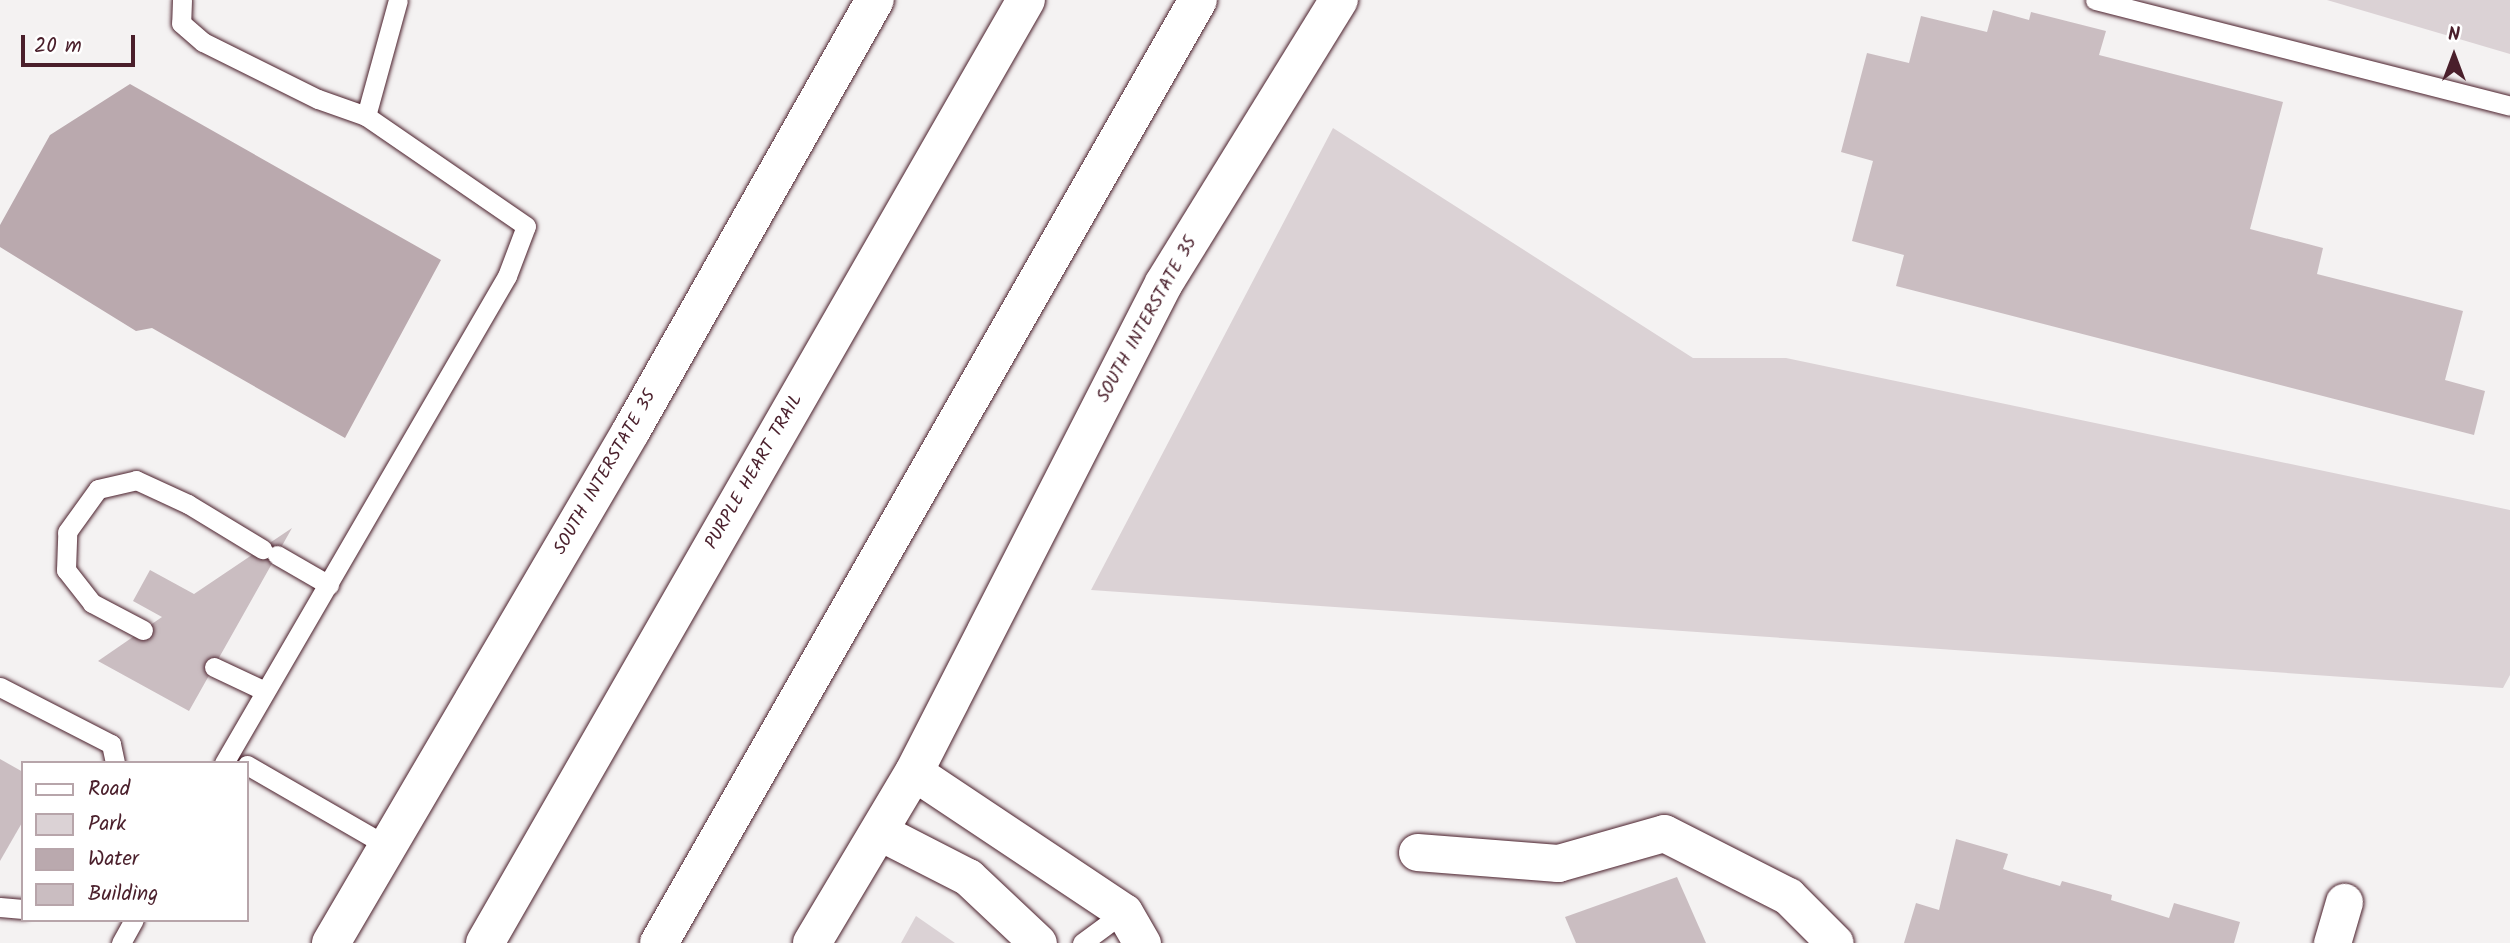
<!DOCTYPE html>
<html>
<head>
<meta charset="utf-8">
<style>
  body { margin:0 }
  #map { position:relative; width:2510px; height:943px; overflow:hidden; background:#f4f2f2; font-family:Kalam,sans-serif }
  div>[style] { position:absolute }
  .green>* { inset:0; background:#dbd2d5 }
  .water>* { inset:0; background:#baa9ae }
  .building>* { inset:0; background:#cabdc1 }
  .roads { filter:drop-shadow(0 0 2px #4a1f2b) drop-shadow(0 0 2px #4a1f2b) }
  .service>* { height:19px; margin:-9.5px; padding:0 9.5px; transform-origin:9.5px; border-radius:9.5px; background:#fff }
  .minor>* { height:37px; margin:-18.5px; padding:0 18.5px; transform-origin:18.5px; border-radius:18.5px; background:#fff }
  .secondary>* { height:38px; margin:-19px; padding:0 19px; transform-origin:19px; border-radius:19px; background:#fff }
  .motorway>* { height:38px; margin:-19px; padding:0 19px; transform-origin:19px; border-radius:19px; background:#fff }
  span { translate:-50% -50%; white-space:nowrap; text-align:center; line-height:1.15; -webkit-text-stroke:6px #fff; paint-order:stroke }
  .street-label { font-size:18px; color:#4a1f2b }
  .legend { position:absolute; left:21px; top:761px; width:228px; height:161px; box-sizing:border-box; background:#fff; border:2px solid #b7a5aa; margin:0; padding:9px 12px; list-style:none; font-size:21px; color:#4a1f2b }
  .legend li { display:flex; align-items:center; gap:14px; height:35px }
  .legend b { width:35px; border:2px solid #b7a5aa }
  .north { position:absolute; left:2419px; top:21px; width:70px; height:70px; -webkit-text-stroke:5px #fff; paint-order:stroke; rotate:0deg; font-size:19px; font-weight:700; line-height:28px; text-align:center; color:#4a1f2b }
  .north::after { content:''; display:block; margin:auto; width:24px; height:32px; background:#4a1f2b; clip-path:polygon(50% 0,100% 100%,50% 72%,0 100%) }
  .scale { position:absolute; left:21px; top:35px; width:114px; height:32px; box-sizing:border-box; border:4px solid #4a1f2b; border-top:0; padding-left:9px; font-size:21px; line-height:24px; white-space:nowrap; color:#4a1f2b; -webkit-text-stroke:5px #fff; paint-order:stroke }
</style>
</head>
<body>
<div id="map">
  <div class="green">
    <div style="clip-path:polygon(2327px 0,2510px 0,2510px 54px)"></div>
    <div style="clip-path:polygon(1333px 128px,1693px 358px,1786px 358px,2510px 510px,2510px 675px,2503px 688px,1091px 590px)"></div>
    <div style="clip-path:polygon(916px 916px,955px 943px,901px 943px)"></div>
  </div>
  <div class="water">
    <div style="clip-path:polygon(130px 84px,441px 260px,345px 438px,152px 328px,136px 331px,0 247px,0 225px,50px 135px)"></div>
  </div>
  <div class="building">
    <div style="clip-path:polygon(1993px 10px,2029px 20px,2031px 12px,2106px 31px,2099px 55px,2283px 102px,2250px 229px,2323px 248px,2317px 274px,2463px 311px,2445px 380px,2485px 391px,2474px 435px,1896px 286px,1904px 255px,1852px 241px,1873px 161px,1841px 152px,1867px 53px,1909px 63px,1921px 16px,1987px 32px)"></div>
    <div style="clip-path:polygon(292px 528px,189px 711px,98px 661px,162px 617px,133px 601px,150px 570px,194px 594px)"></div>
    <div style="clip-path:polygon(0 759px,23px 772px,23px 821px,0 861px)"></div>
    <div style="clip-path:polygon(1956px 839px,2008px 854px,2003px 869px,2012px 872px,2060px 886px,2062px 881px,2091px 889px,2112px 895px,2111px 900px,2169px 918px,2174px 903px,2240px 922px,2234px 943px,1904px 943px,1916px 903px,1939px 910px)"></div>
    <div style="clip-path:polygon(1677px 877px,1706px 943px,1576px 943px,1565px 917px)"></div>
  </div>
  <div class="roads">
    <div class="service">
      <div style="left:182px;top:0;width:23px;rotate:92deg"></div>
      <div style="left:181px;top:23px;width:29px;rotate:41deg"></div>
      <div style="left:203px;top:42px;width:128px;rotate:26.4deg"></div>
      <div style="left:318px;top:99px;width:51px;rotate:19.5deg"></div>
      <div style="left:2095px;top:0;width:428px;rotate:14.3deg"></div>
      <div style="left:277px;top:555px;width:60px;rotate:30deg"></div>
      <div style="left:143px;top:630px;width:58px;rotate:-152.1deg"></div>
      <div style="left:92px;top:603px;width:42px;rotate:-128.2deg"></div>
      <div style="left:66px;top:570px;width:38px;rotate:-88deg"></div>
      <div style="left:67px;top:532px;width:53px;rotate:-54.2deg"></div>
      <div style="left:98px;top:489px;width:39px;rotate:-13deg"></div>
      <div style="left:136px;top:480px;width:57px;rotate:24.8deg"></div>
      <div style="left:188px;top:504px;width:87px;rotate:31.3deg"></div>
      <div style="left:214px;top:667px;width:56px;rotate:25.2deg"></div>
      <div style="left:0;top:687px;width:125px;rotate:27.2deg"></div>
      <div style="left:111px;top:744px;width:19px;rotate:78deg"></div>
      <div style="left:224px;top:763px;width:563px;rotate:-59.84deg"></div>
      <div style="left:507px;top:276px;width:53px;rotate:-69.2deg"></div>
      <div style="left:526px;top:226px;width:194px;rotate:-145.5deg"></div>
      <div style="left:366px;top:116px;width:120px;rotate:-74.6deg"></div>
      <div style="left:247px;top:765px;width:164px;rotate:30deg"></div>
      <div style="left:0;top:907px;width:23px;rotate:5deg"></div>
      <div style="left:121px;top:943px;width:26px;rotate:-61deg"></div>
      <div style="left:1082px;top:943px;width:52px;rotate:-36.4deg"></div>
    </div>
    <div class="minor">
      <div style="left:914px;top:772px;width:252px;rotate:33.7deg"></div>
      <div style="left:1124px;top:912px;width:36px;rotate:60deg"></div>
      <div style="left:880px;top:832px;width:99px;rotate:27.1deg"></div>
      <div style="left:968px;top:877px;width:96px;rotate:43.3deg"></div>
      <div style="left:1417px;top:852px;width:141px;rotate:4.5deg"></div>
      <div style="left:1558px;top:863px;width:110px;rotate:-15.8deg"></div>
      <div style="left:1664px;top:833px;width:139px;rotate:26.9deg"></div>
      <div style="left:1788px;top:896px;width:66px;rotate:45deg"></div>
      <div style="left:2332px;top:943px;width:43px;rotate:-73.7deg"></div>
    </div>
    <div class="secondary">
      <div style="left:331px;top:943px;width:593px;rotate:-59.63deg"></div>
      <div style="left:631px;top:431px;width:495px;rotate:-60.5deg"></div>
      <div style="left:812px;top:943px;width:199px;rotate:-59.2deg"></div>
      <div style="left:914px;top:772px;width:549px;rotate:-62.92deg"></div>
      <div style="left:1164px;top:283px;width:333px;rotate:-58.3deg"></div>
    </div>
    <div class="motorway">
      <div style="left:485px;top:943px;width:1087px;rotate:-60.16deg"></div>
      <div style="left:659px;top:943px;width:1086px;rotate:-60.25deg"></div>
    </div>
  </div>
  <div class="street-label">
    <span style="left:1148px;top:320px;rotate:-61deg">SOUTH INTERSTATE 35</span>
    <span style="left:755px;top:472px;rotate:-60deg">PURPLE HEART TRAIL</span>
    <span style="left:606px;top:473px;rotate:-60deg">SOUTH INTERSTATE 35</span>
  </div>
  <ul class="legend">
  <li><b style="height:9px;background:#fff"></b>Road</li>
  <li><b style="height:19px;background:#dbd2d5"></b>Park</li>
  <li><b style="height:19px;background:#baa9ae"></b>Water</li>
  <li><b style="height:19px;background:#cabdc1"></b>Building</li>
  </ul>
  <div class="north">N</div>
  <div class="scale">20 m</div>
</div>
</body>
</html>
